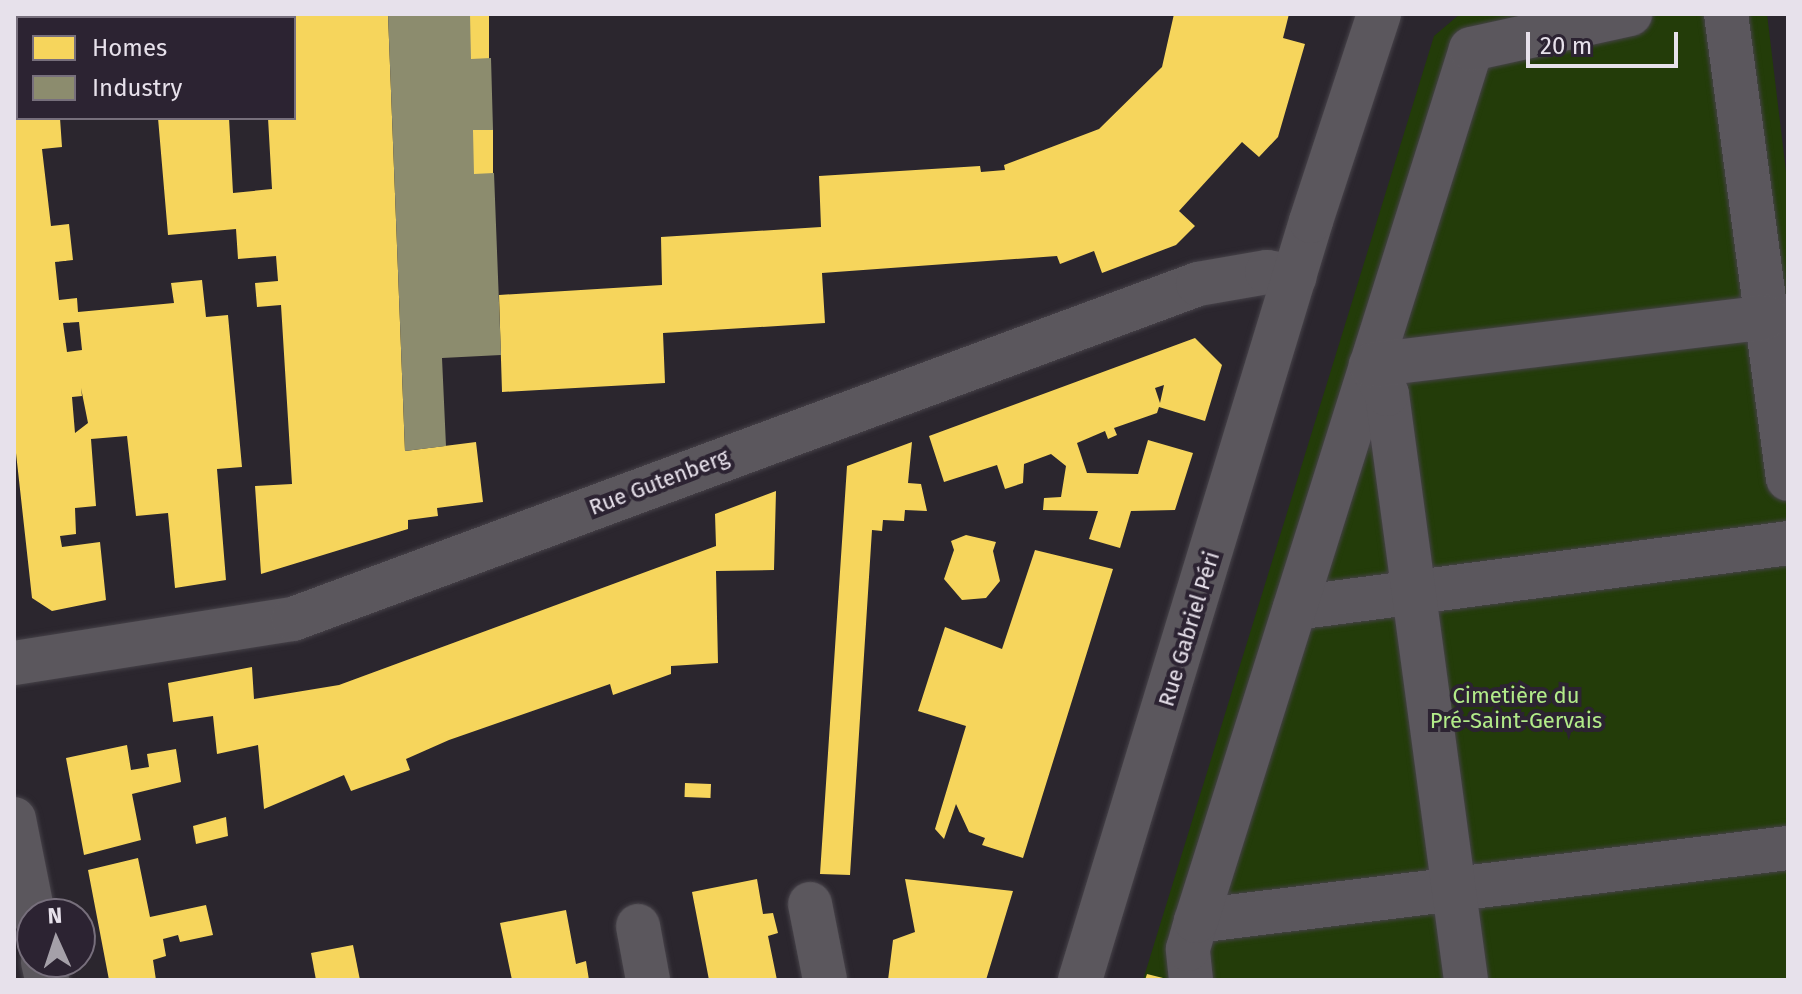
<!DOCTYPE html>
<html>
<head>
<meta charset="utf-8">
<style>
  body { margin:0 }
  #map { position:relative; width:1802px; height:994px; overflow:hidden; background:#2b262e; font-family:"Fira Sans",sans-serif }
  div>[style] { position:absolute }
  .green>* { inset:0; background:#233c09 }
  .homes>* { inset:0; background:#f6d55c; transform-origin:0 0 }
  .industry>* { inset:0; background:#8c8c6e }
  .roads { filter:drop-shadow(0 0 2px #464249) drop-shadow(0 0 2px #464249) }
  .minor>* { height:44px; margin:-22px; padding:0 22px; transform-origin:22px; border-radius:22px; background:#5b575d }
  span { translate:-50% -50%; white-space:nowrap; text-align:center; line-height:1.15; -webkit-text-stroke:8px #2c2332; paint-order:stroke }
  .street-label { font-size:22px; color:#e7e1eb }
  .park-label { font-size:22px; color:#b2eb89 }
  .frame { position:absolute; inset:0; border:16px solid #e7e1eb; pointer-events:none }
  .legend { position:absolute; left:16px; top:16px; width:280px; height:104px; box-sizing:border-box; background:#2c2332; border:2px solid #776f7c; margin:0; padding:10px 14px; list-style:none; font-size:24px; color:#e7e1eb }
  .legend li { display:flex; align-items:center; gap:16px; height:40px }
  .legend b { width:40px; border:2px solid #776f7c }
  .north { position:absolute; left:16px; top:898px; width:80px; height:80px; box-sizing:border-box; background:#2c2332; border:2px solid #776f7c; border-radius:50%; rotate:357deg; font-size:22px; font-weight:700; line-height:32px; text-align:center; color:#e7e1eb }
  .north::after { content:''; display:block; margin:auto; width:28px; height:36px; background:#a5a0a9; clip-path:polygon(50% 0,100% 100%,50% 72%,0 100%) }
  .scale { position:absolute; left:1526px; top:32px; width:152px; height:36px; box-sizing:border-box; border:4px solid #e7e1eb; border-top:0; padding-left:10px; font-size:24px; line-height:28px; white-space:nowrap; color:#e7e1eb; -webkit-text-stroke:6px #2c2332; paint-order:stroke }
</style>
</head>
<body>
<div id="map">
  <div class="green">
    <div style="clip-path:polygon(1460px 14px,1767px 14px,1788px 188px,1788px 980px,1143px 980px,1434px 36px)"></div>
  </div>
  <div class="homes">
    <div style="clip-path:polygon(evenodd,14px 14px,18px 118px,60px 118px,62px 147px,42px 149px,51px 226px,69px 224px,73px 260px,55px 262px,59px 300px,77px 298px,78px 312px,174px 303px,171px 283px,202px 280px,206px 317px,228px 315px,242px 467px,217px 469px,226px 580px,175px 588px,168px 513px,136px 516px,127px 436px,91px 439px,96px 506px,75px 508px,76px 534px,60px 536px,62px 547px,100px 542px,106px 600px,52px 611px,32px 598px,14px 435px,14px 14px,79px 322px,82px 350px,67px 352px,63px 323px,79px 322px,14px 14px,81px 388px,88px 423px,75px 433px,72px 397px,82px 396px,81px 388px)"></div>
    <div style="clip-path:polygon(83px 14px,232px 14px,232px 16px,74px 18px)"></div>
    <div style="clip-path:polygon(260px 14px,388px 14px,405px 451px,476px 442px,483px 502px,437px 508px,438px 516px,408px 520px,408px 529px,261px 574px,255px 486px,292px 484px,281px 305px,257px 307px,255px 283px,278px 281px,276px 256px,238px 259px,236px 229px,168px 235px,158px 118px,229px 118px,233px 193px,272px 189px,268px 118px,294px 118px,294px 18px)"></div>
    <div style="clip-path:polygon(1174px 14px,1289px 14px,1283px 38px,1305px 44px,1278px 137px,1259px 157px,1242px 142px,1179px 211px,1195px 226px,1176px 245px,1102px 273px,1094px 251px,1060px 264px,1057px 256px,822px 273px,825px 323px,663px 333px,665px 383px,502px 392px,499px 295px,662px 285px,661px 237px,821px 227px,819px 176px,980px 166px,981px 172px,1005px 170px,1004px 165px,1099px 129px,1162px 67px)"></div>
    <div style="left:470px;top:16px;width:19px;height:43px"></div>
    <div style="left:473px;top:130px;width:20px;height:44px"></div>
    <div style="clip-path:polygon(evenodd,1195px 338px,1222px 365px,1205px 421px,1159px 407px,1157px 413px,1114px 428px,1117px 435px,1108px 439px,1105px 431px,1077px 443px,1087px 473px,1138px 474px,1148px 440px,1193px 453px,1175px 510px,1131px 511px,1120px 548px,1089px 539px,1098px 511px,1043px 510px,1044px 498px,1061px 497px,1066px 466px,1051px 454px,1024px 464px,1023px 483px,1005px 489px,997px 465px,944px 482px,929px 436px,1195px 338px,1164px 385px,1160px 403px,1155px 388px,1164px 385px)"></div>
    <div style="clip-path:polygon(912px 442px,908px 483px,921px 484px,927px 511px,905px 510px,904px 521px,883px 520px,882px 531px,872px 530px,850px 875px,820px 874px,847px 466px)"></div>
    <div style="clip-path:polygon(776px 491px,774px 570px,716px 571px,718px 663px,671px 666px,671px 674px,613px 695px,610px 684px,449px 740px,406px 759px,410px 770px,351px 791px,344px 775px,264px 809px,258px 745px,217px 754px,213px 716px,173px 722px,168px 683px,252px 667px,254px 699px,339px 685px,716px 546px,715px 514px)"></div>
    <div style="clip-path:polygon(966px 535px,996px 542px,993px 551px,1000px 581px,986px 598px,962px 600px,944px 579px,954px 550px,951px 541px)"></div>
    <div style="clip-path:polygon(1035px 550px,1113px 569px,1023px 858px,982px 845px,985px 838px,969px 832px,956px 804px,944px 839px,935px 829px,966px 726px,918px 711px,945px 627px,1002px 649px)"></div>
    <div style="clip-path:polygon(127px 745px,131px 770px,149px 767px,147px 754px,176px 749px,181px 782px,132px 794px,141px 840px,84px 855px,66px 758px)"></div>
    <div style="left:685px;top:783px;width:26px;height:14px;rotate:2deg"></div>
    <div style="clip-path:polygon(226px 817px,228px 836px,196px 844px,193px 826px)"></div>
    <div style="clip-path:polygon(138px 858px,150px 917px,206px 905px,213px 935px,180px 942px,178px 935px,163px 939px,166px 956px,153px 960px,156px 980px,109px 980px,88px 870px)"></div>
    <div style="clip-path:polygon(757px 879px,763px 914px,773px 913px,778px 933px,768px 936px,777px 980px,709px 980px,692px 892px)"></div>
    <div style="clip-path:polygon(905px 879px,1013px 891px,986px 980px,888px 980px,893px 940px,915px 932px)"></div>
    <div style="clip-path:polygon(566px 910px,576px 964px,586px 961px,589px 980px,512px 980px,500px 923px)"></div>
    <div style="clip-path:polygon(353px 945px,360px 980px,316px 980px,311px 953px)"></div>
    <div style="clip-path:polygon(1147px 974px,1167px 979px,1167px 980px,1145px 980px)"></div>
  </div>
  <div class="industry">
    <div style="clip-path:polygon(388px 14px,470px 14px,471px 59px,491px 58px,493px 130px,473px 130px,474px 174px,494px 173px,501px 355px,442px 358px,446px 446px,405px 451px)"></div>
  </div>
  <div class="roads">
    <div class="minor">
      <div style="left:1726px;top:14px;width:469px;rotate:82.4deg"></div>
      <div style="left:1295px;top:608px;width:497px;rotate:-7.5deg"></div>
      <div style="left:14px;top:663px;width:282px;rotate:-9deg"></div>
      <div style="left:293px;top:619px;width:965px;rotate:-20.31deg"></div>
      <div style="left:1198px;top:284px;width:70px;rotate:-9.9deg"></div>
      <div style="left:1267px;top:272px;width:28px;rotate:10deg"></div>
      <div style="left:14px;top:819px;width:97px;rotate:78.7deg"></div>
      <div style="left:810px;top:904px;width:77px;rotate:78.8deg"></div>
      <div style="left:1196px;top:921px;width:596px;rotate:-7.03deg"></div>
      <div style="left:638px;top:926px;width:55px;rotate:79.5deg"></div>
      <div style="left:43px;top:962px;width:18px;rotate:77deg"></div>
      <div style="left:1080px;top:980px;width:793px;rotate:-73.07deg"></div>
      <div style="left:1311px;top:221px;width:218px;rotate:-71.8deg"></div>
      <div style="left:1191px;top:980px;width:31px;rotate:-96deg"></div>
      <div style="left:1188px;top:949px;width:29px;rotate:-74deg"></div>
      <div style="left:1196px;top:921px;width:914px;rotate:-72.5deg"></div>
      <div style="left:1471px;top:49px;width:163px;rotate:-12.4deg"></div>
      <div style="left:1466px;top:980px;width:591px;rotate:-97.68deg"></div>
      <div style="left:1387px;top:394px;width:33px;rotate:-119deg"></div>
      <div style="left:1371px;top:365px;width:398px;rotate:-6.9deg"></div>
    </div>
  </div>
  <div class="street-label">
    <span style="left:659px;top:482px;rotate:-21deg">Rue Gutenberg</span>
    <span style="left:1189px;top:629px;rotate:-73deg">Rue Gabriel Péri</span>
  </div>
  <div class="park-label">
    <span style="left:1516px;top:708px">Cimetière du<br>Pré-Saint-Gervais</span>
  </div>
  <div class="frame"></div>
  <ul class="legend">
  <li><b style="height:22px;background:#f6d55c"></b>Homes</li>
  <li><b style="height:22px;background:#8c8c6e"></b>Industry</li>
  </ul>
  <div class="north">N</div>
  <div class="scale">20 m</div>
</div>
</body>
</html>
